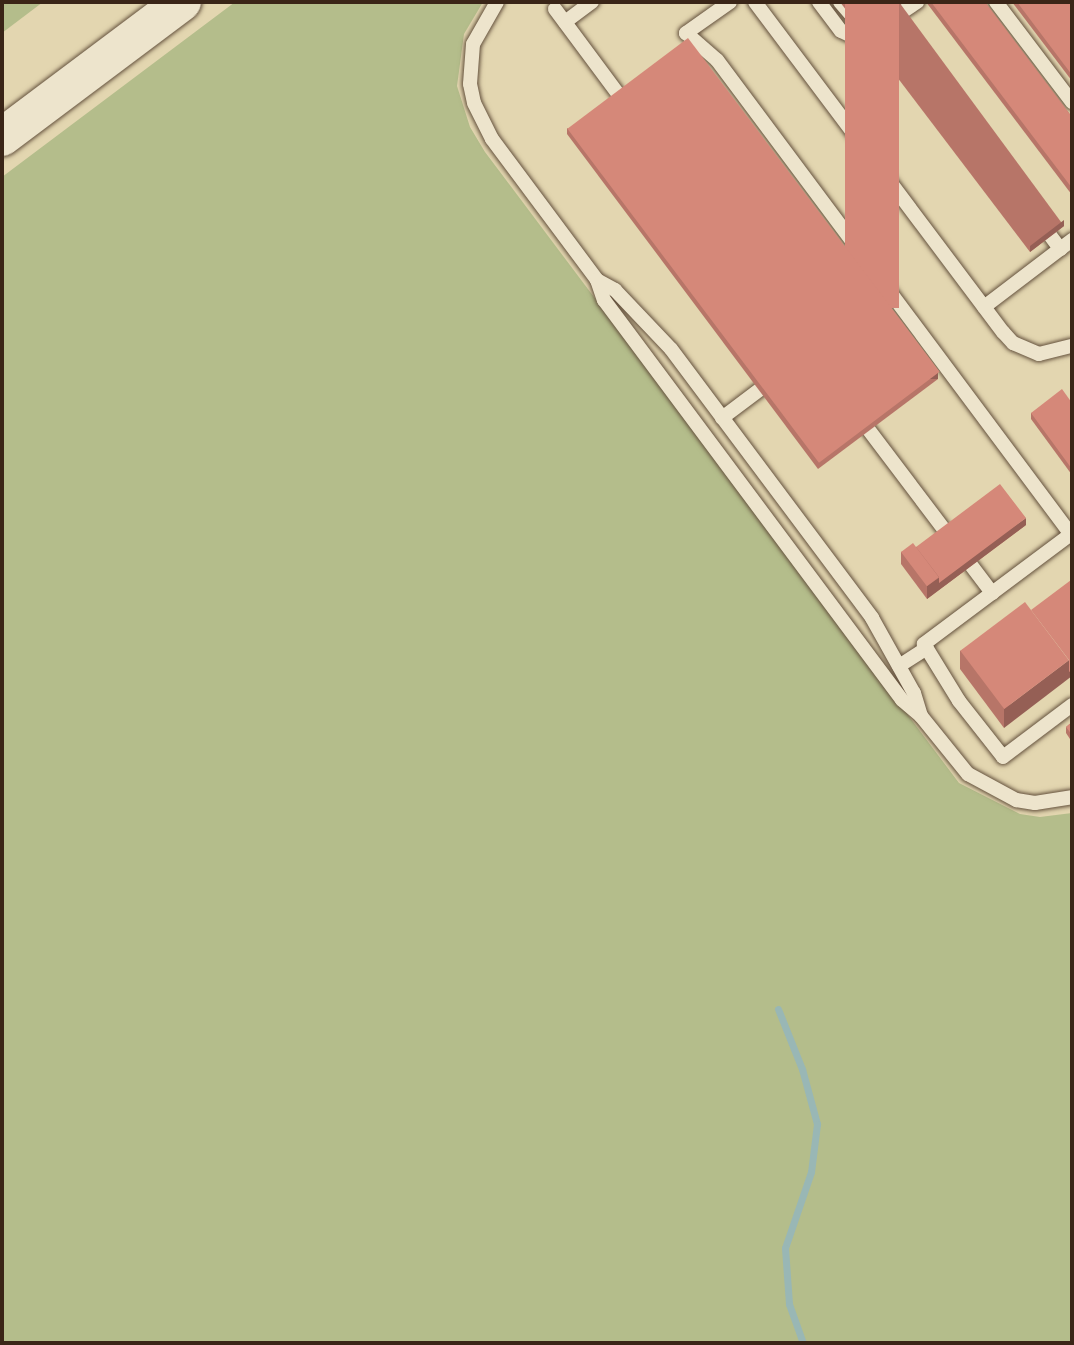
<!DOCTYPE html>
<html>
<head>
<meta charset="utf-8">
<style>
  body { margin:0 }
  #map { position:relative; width:1074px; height:1345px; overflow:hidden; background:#e3d6b0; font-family:"Libre Caslon Text",serif }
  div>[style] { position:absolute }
  .green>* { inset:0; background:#b4bd8b }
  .stream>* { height:7px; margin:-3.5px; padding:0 3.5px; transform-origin:3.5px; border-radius:3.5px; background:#99b7b5 }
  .roads { filter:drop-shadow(0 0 2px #64513d) drop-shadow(0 0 2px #64513d) }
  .service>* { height:14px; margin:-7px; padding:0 7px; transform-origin:7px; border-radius:7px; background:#ede4cc }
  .secondary>* { height:38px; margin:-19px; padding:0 19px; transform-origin:19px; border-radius:19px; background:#ede4cc }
  .wall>* { inset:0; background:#b77568 }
  .shaded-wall>* { inset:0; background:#955f55; transform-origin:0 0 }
  .building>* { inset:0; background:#d58879; transform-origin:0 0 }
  span { translate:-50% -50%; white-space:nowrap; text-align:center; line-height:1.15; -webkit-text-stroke:7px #ede4cc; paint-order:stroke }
  .frame { position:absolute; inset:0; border:4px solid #3a2517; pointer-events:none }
</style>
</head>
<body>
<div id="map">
  <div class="green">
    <div style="clip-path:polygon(2px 2px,43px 2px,2px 33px)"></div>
    <div style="clip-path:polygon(235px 2px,483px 2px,464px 34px,457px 86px,470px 127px,485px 152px,959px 783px,1020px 814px,1040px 817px,1072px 813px,1072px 1343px,2px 1343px,2px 177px)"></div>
  </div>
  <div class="stream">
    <div style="left:778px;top:1009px;width:65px;rotate:68.2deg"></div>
    <div style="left:802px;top:1069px;width:57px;rotate:74.7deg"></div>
    <div style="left:817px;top:1124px;width:48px;rotate:97.1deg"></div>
    <div style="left:811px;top:1172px;width:80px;rotate:108.9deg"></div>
    <div style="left:785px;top:1248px;width:56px;rotate:85.9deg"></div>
    <div style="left:789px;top:1304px;width:41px;rotate:70.3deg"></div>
  </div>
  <div class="roads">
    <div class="service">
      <div style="left:497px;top:2px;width:48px;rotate:119.7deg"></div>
      <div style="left:473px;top:44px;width:40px;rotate:94.3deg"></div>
      <div style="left:470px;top:84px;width:19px;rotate:78deg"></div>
      <div style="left:474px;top:103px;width:40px;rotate:63.4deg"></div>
      <div style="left:492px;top:139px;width:176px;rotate:53.3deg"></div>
      <div style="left:597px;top:280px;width:21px;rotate:71deg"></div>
      <div style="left:604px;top:300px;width:499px;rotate:53.3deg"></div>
      <div style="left:902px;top:700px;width:25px;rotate:40deg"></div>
      <div style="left:921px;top:716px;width:75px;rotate:51deg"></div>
      <div style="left:968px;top:774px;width:55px;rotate:28.4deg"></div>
      <div style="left:1016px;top:800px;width:19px;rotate:9deg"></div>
      <div style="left:1035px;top:803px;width:37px;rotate:-9deg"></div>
      <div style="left:730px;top:2px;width:54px;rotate:144.8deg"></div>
      <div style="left:686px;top:33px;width:41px;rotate:41.1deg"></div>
      <div style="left:717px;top:60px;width:594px;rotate:53.28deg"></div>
      <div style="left:755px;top:2px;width:413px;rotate:53.1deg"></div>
      <div style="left:1003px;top:332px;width:15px;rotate:48deg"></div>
      <div style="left:1013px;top:343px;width:28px;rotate:23deg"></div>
      <div style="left:1039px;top:354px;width:34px;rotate:-14deg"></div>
      <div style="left:819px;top:2px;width:36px;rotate:53deg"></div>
      <div style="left:841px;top:31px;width:21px;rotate:25deg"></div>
      <div style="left:860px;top:40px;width:69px;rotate:-33.7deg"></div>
      <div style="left:840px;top:2px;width:20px;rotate:49deg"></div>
      <div style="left:853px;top:17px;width:10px;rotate:17deg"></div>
      <div style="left:863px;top:20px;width:35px;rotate:-31deg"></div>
      <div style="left:996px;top:2px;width:126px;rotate:52.8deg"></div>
      <div style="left:555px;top:9px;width:121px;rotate:53.4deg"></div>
      <div style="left:565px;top:22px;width:34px;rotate:-37deg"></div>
      <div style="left:1040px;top:222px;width:34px;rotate:53deg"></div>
      <div style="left:597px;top:280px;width:21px;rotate:29deg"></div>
      <div style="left:615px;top:290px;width:81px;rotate:46.5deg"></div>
      <div style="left:671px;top:349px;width:336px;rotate:53.2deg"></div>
      <div style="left:872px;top:618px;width:86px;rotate:60.8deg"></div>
      <div style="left:914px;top:693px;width:24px;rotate:73deg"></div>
      <div style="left:984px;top:307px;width:111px;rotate:-37.3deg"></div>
      <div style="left:859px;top:417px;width:221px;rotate:52.9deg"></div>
      <div style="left:722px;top:418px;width:65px;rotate:-36.9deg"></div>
      <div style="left:1071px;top:534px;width:184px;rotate:143.2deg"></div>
      <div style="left:924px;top:644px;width:67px;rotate:58.4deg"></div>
      <div style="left:959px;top:701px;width:71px;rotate:51.8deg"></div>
      <div style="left:1003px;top:757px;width:86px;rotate:-37deg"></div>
      <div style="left:899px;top:666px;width:33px;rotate:-33deg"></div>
    </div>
    <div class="secondary">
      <div style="left:2px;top:137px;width:225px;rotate:-36.9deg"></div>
    </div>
  </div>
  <div class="wall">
    <div style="clip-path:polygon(840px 2px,899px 2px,1064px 226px,1030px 252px)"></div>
    <div style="clip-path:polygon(926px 2px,985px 2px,1072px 117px,1072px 195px)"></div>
    <div style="clip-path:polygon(1012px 2px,1070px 2px,1072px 4px,1072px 81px)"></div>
    <div style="clip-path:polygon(567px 128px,938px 379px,818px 469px,567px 134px)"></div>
    <div style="clip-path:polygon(1072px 403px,1072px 475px,1031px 419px,1031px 413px)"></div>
    <div style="clip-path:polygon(1026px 525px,927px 599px,901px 564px,901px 552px,916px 547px)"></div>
    <div style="clip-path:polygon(1031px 610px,1004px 728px,960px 669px,960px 651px)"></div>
    <div style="clip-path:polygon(1072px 722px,1072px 742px,1066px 733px,1066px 727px)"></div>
  </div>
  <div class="shaded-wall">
    <div style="clip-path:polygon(1064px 220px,1064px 226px,1030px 252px,1030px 246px)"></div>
    <div style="left:938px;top:373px;width:6px;height:150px;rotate:90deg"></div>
    <div style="clip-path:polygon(1026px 518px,1026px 525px,927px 599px,927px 586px)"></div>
    <div style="clip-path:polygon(1069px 660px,1072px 670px,1072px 676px,1004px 728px,1004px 709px)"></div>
  </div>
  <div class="building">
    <div style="left:845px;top:2px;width:54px;height:306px"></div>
    <div style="clip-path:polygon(931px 2px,985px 2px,1072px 117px,1072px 188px)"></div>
    <div style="clip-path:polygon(1017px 2px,1070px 2px,1072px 4px,1072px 75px)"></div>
    <div style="left:688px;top:38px;width:418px;height:151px;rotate:53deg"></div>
    <div style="clip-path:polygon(1062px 389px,1072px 403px,1072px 469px,1031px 413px)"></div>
    <div style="clip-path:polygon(1000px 484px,1026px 518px,939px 583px,939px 577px,916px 547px)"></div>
    <div style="left:913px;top:543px;width:43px;height:15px;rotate:53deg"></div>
    <div style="clip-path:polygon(1071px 580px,1072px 581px,1072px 670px,1069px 672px,1069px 660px,1031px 610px)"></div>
    <div style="left:1025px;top:602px;width:73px;height:81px;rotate:53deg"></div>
    <div style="clip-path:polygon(1072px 722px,1072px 735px,1066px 727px)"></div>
  </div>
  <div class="frame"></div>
</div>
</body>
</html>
